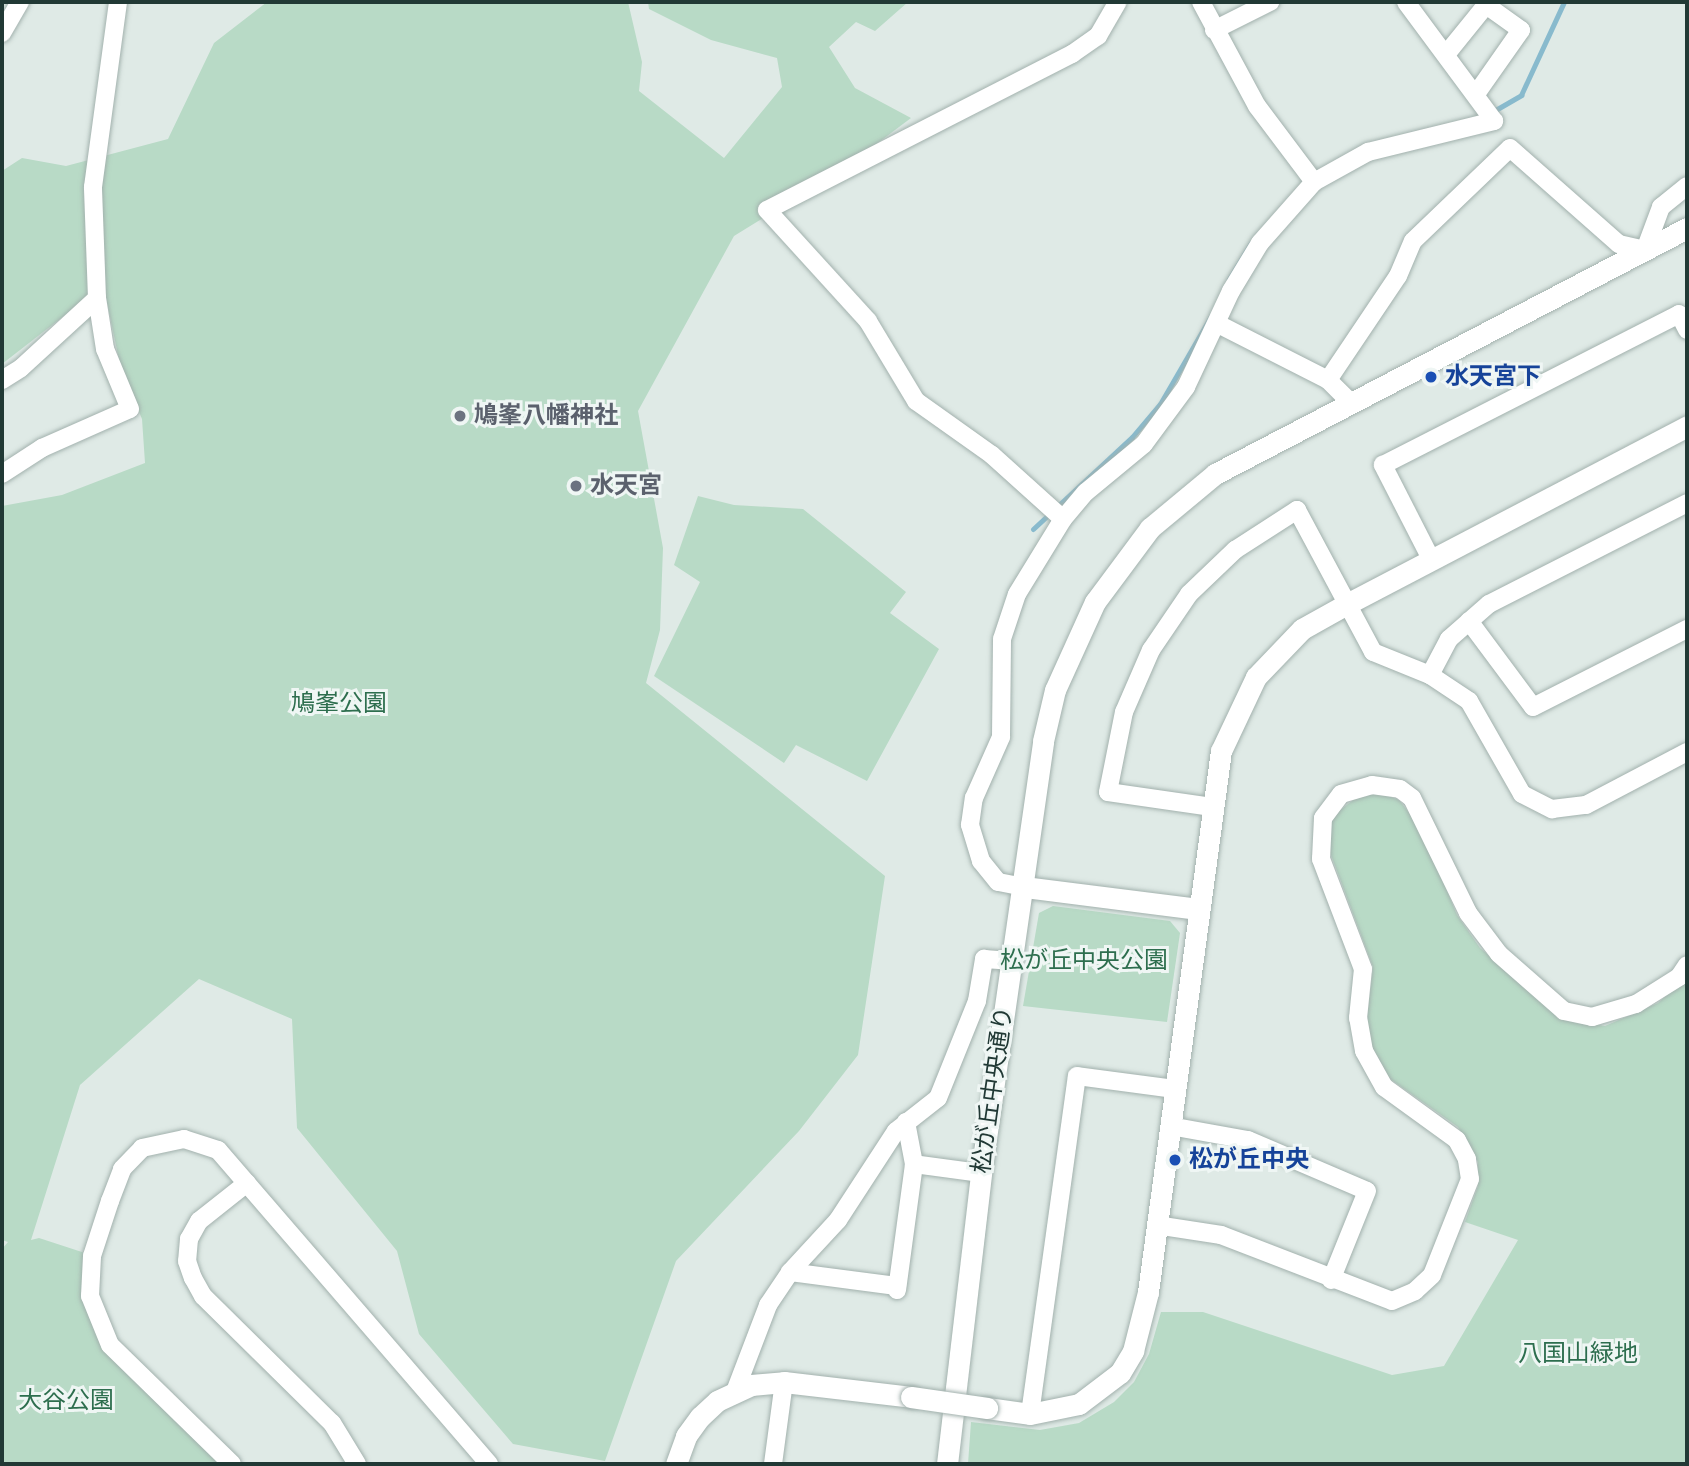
<!DOCTYPE html>
<html>
<head>
<meta charset="utf-8">
<style>
  body { margin:0 }
  #map { position:relative; width:1689px; height:1466px; overflow:hidden; background:#dfeae6; font-family:"Varela Round","Noto Sans JP",sans-serif }
  div>[style] { position:absolute }
  .green>* { inset:0; background:#b8dac6 }
  .stream>* { height:5px; margin:-2.5px; padding:0 2.5px; transform-origin:2.5px; border-radius:2.5px; background:#88bacd }
  .roads { filter:drop-shadow(0 0 2px #a2b1ad) drop-shadow(0 0 2px #a2b1ad) }
  .minor>* { height:18px; margin:-9px; padding:0 9px; transform-origin:9px; border-radius:9px; background:#fff }
  .tertiary>* { height:21px; margin:-10.5px; padding:0 10.5px; transform-origin:10.5px; border-radius:10.5px; background:#fff }
  .bridges { filter:drop-shadow(0 0 2px #a2b1ad) drop-shadow(0 0 2px #a2b1ad) }
  .tertiary-bridge>* { height:21px; margin:-10.5px; padding:0 10.5px; transform-origin:10.5px; border-radius:10.5px; background:#fff }
  .dots>* { width:19px; height:19px; translate:-50% -50%; box-sizing:border-box; border:4px solid #eff6f4; border-radius:50% }
  span { translate:-50% -50%; white-space:nowrap; text-align:center; line-height:1.15; -webkit-text-stroke:6px #eff6f4; paint-order:stroke }
  .transit-label { font-size:24px; color:#164399; font-weight:700 }
  .left { translate:0 -50%; text-align:left }
  .worship-label { font-size:24px; color:#5b616d; font-weight:700 }
  .park-label { font-size:24px; color:#2d6e4e }
  .street-label { font-size:24px; color:#213935 }
  .frame { position:absolute; inset:0; border:4px solid #213935; pointer-events:none }
</style>
</head>
<body>
<div id="map">
  <div class="green">
    <div style="clip-path:polygon(267px 2px,628px 2px,642px 62px,639px 91px,724px 158px,782px 87px,777px 58px,711px 40px,649px 9px,648px 2px,908px 2px,875px 31px,856px 22px,829px 47px,855px 88px,911px 118px,843px 169px,734px 236px,638px 411px,663px 548px,660px 630px,646px 683px,885px 876px,858px 1055px,799px 1131px,676px 1261px,605px 1461px,513px 1444px,419px 1334px,397px 1251px,297px 1128px,292px 1019px,199px 979px,80px 1085px,31px 1240px,39px 1238px,88px 1254px,90px 1318px,220px 1464px,2px 1464px,2px 1249px,8px 1242px,2px 1240px,2px 506px,62px 495px,145px 463px,142px 419px,121px 369px,105px 293px,92px 294px,2px 364px,2px 171px,22px 158px,66px 166px,168px 139px,214px 43px)"></div>
    <div style="clip-path:polygon(698px 496px,734px 505px,803px 509px,906px 592px,890px 613px,939px 649px,867px 781px,796px 745px,784px 763px,654px 676px,700px 582px,674px 565px)"></div>
    <div style="clip-path:polygon(1380px 793px,1399px 800px,1421px 828px,1457px 915px,1480px 948px,1566px 1020px,1605px 1026px,1658px 1003px,1687px 976px,1687px 1464px,968px 1464px,971px 1422px,1040px 1430px,1079px 1423px,1114px 1402px,1134px 1382px,1149px 1354px,1161px 1312px,1203px 1312px,1392px 1375px,1444px 1366px,1518px 1240px,1465px 1222px,1478px 1186px,1478px 1162px,1458px 1127px,1386px 1076px,1373px 1052px,1367px 1019px,1373px 967px,1325px 839px,1334px 815px,1357px 797px)"></div>
    <div style="clip-path:polygon(1053px 906px,1170px 921px,1180px 933px,1167px 1022px,1023px 1006px,1039px 913px)"></div>
  </div>
  <div class="stream">
    <div style="left:1492px;top:112px;width:34px;rotate:-30deg"></div>
    <div style="left:1521px;top:95px;width:102px;rotate:-65.2deg"></div>
    <div style="left:1229px;top:279px;width:42px;rotate:-58.6deg"></div>
    <div style="left:1033px;top:529px;width:135px;rotate:-42.9deg"></div>
    <div style="left:1132px;top:437px;width:43px;rotate:-49.7deg"></div>
    <div style="left:1160px;top:404px;width:102px;rotate:-59.9deg"></div>
  </div>
  <div class="roads">
    <div class="minor">
      <div style="left:1201px;top:2px;width:118px;rotate:61.7deg"></div>
      <div style="left:1257px;top:106px;width:95px;rotate:53.1deg"></div>
      <div style="left:1214px;top:30px;width:63px;rotate:-26.6deg"></div>
      <div style="left:2px;top:33px;width:36px;rotate:-60deg"></div>
      <div style="left:1448px;top:52px;width:60px;rotate:-51deg"></div>
      <div style="left:1486px;top:5px;width:43px;rotate:35.5deg"></div>
      <div style="left:1521px;top:30px;width:78px;rotate:125.1deg"></div>
      <div style="left:1218px;top:324px;width:123px;rotate:27deg"></div>
      <div style="left:1328px;top:380px;width:30px;rotate:45deg"></div>
      <div style="left:2px;top:380px;width:22px;rotate:-32deg"></div>
      <div style="left:21px;top:368px;width:103px;rotate:-42.6deg"></div>
      <div style="left:97px;top:298px;width:111px;rotate:-92.1deg"></div>
      <div style="left:93px;top:187px;width:187px;rotate:-82.3deg"></div>
      <div style="left:1328px;top:380px;width:125px;rotate:-56.1deg"></div>
      <div style="left:1398px;top:276px;width:38px;rotate:-67deg"></div>
      <div style="left:1413px;top:241px;width:134px;rotate:-43.8deg"></div>
      <div style="left:1510px;top:148px;width:145px;rotate:41.4deg"></div>
      <div style="left:1619px;top:244px;width:27px;rotate:13deg"></div>
      <div style="left:1645px;top:250px;width:46px;rotate:-69.6deg"></div>
      <div style="left:1661px;top:207px;width:33px;rotate:-39deg"></div>
      <div style="left:2px;top:474px;width:48px;rotate:-33deg"></div>
      <div style="left:42px;top:448px;width:96px;rotate:-23.9deg"></div>
      <div style="left:130px;top:409px;width:65px;rotate:-112.6deg"></div>
      <div style="left:105px;top:349px;width:52px;rotate:-98.9deg"></div>
      <div style="left:1063px;top:519px;width:96px;rotate:-138deg"></div>
      <div style="left:992px;top:455px;width:93px;rotate:-144.6deg"></div>
      <div style="left:916px;top:401px;width:93px;rotate:-121deg"></div>
      <div style="left:868px;top:321px;width:150px;rotate:-132.3deg"></div>
      <div style="left:767px;top:210px;width:343px;rotate:-27.1deg"></div>
      <div style="left:1072px;top:54px;width:32px;rotate:-35deg"></div>
      <div style="left:1098px;top:36px;width:39px;rotate:-60deg"></div>
      <div style="left:1431px;top:559px;width:106px;rotate:-117.1deg"></div>
      <div style="left:1383px;top:465px;width:332px;rotate:-27deg"></div>
      <div style="left:1679px;top:314px;width:18px;rotate:63deg"></div>
      <div style="left:1469px;top:621px;width:107px;rotate:53.3deg"></div>
      <div style="left:1533px;top:707px;width:173px;rotate:-26.9deg"></div>
      <div style="left:1430px;top:675px;width:41px;rotate:-62.2deg"></div>
      <div style="left:1449px;top:639px;width:53px;rotate:-41.2deg"></div>
      <div style="left:1489px;top:604px;width:222px;rotate:-27deg"></div>
      <div style="left:1212px;top:807px;width:105px;rotate:-171.8deg"></div>
      <div style="left:1108px;top:792px;width:82px;rotate:-78.7deg"></div>
      <div style="left:1124px;top:712px;width:68px;rotate:-66.5deg"></div>
      <div style="left:1151px;top:650px;width:68px;rotate:-55.8deg"></div>
      <div style="left:1189px;top:594px;width:64px;rotate:-43.7deg"></div>
      <div style="left:1235px;top:550px;width:74px;rotate:-32.8deg"></div>
      <div style="left:1297px;top:510px;width:161px;rotate:61.8deg"></div>
      <div style="left:1373px;top:652px;width:61px;rotate:22deg"></div>
      <div style="left:1430px;top:675px;width:47px;rotate:33.7deg"></div>
      <div style="left:1469px;top:701px;width:107px;rotate:60.3deg"></div>
      <div style="left:1522px;top:794px;width:34px;rotate:27deg"></div>
      <div style="left:1552px;top:809px;width:34px;rotate:-7deg"></div>
      <div style="left:1586px;top:805px;width:114px;rotate:-27.7deg"></div>
      <div style="left:1024px;top:887px;width:26px;rotate:-169deg"></div>
      <div style="left:998px;top:882px;width:27px;rotate:-129deg"></div>
      <div style="left:981px;top:861px;width:38px;rotate:-107deg"></div>
      <div style="left:970px;top:825px;width:27px;rotate:-82deg"></div>
      <div style="left:974px;top:798px;width:67px;rotate:-66.1deg"></div>
      <div style="left:1001px;top:737px;width:98px;rotate:-89.4deg"></div>
      <div style="left:1002px;top:639px;width:47px;rotate:-71.6deg"></div>
      <div style="left:1017px;top:594px;width:88px;rotate:-58.5deg"></div>
      <div style="left:1063px;top:519px;width:35px;rotate:-50deg"></div>
      <div style="left:1086px;top:492px;width:75px;rotate:-39.6deg"></div>
      <div style="left:1144px;top:444px;width:71px;rotate:-53.6deg"></div>
      <div style="left:1186px;top:387px;width:106px;rotate:-64.9deg"></div>
      <div style="left:1231px;top:291px;width:56px;rotate:-58.9deg"></div>
      <div style="left:1260px;top:243px;width:81px;rotate:-48.5deg"></div>
      <div style="left:1314px;top:182px;width:62px;rotate:-29.1deg"></div>
      <div style="left:1368px;top:152px;width:130px;rotate:-13.8deg"></div>
      <div style="left:1494px;top:121px;width:148px;rotate:-126.5deg"></div>
      <div style="left:1170px;top:1126px;width:79px;rotate:10.2deg"></div>
      <div style="left:1248px;top:1140px;width:129px;rotate:23.2deg"></div>
      <div style="left:1367px;top:1191px;width:96px;rotate:112deg"></div>
      <div style="left:914px;top:1164px;width:68px;rotate:7.7deg"></div>
      <div style="left:247px;top:1183px;width:61px;rotate:141.6deg"></div>
      <div style="left:199px;top:1221px;width:21px;rotate:119deg"></div>
      <div style="left:189px;top:1239px;width:22px;rotate:95deg"></div>
      <div style="left:187px;top:1261px;width:18px;rotate:71deg"></div>
      <div style="left:193px;top:1278px;width:21px;rotate:61deg"></div>
      <div style="left:203px;top:1296px;width:181px;rotate:44.6deg"></div>
      <div style="left:332px;top:1423px;width:48px;rotate:58.6deg"></div>
      <div style="left:1156px;top:1225px;width:66px;rotate:8.7deg"></div>
      <div style="left:1221px;top:1235px;width:183px;rotate:21.1deg"></div>
      <div style="left:1392px;top:1301px;width:25px;rotate:-23deg"></div>
      <div style="left:1415px;top:1291px;width:23px;rotate:-43deg"></div>
      <div style="left:1432px;top:1275px;width:103px;rotate:-68.4deg"></div>
      <div style="left:1470px;top:1179px;width:20px;rotate:-99deg"></div>
      <div style="left:1467px;top:1159px;width:21px;rotate:-118deg"></div>
      <div style="left:1457px;top:1140px;width:90px;rotate:-144deg"></div>
      <div style="left:1384px;top:1087px;width:41px;rotate:-119.1deg"></div>
      <div style="left:1364px;top:1051px;width:34px;rotate:-100deg"></div>
      <div style="left:1358px;top:1018px;width:49px;rotate:-84.2deg"></div>
      <div style="left:1363px;top:969px;width:118px;rotate:-110.9deg"></div>
      <div style="left:1321px;top:859px;width:41px;rotate:-87.2deg"></div>
      <div style="left:1323px;top:818px;width:30px;rotate:-53deg"></div>
      <div style="left:1341px;top:794px;width:32px;rotate:-16deg"></div>
      <div style="left:1372px;top:785px;width:28px;rotate:8deg"></div>
      <div style="left:1400px;top:789px;width:15px;rotate:37deg"></div>
      <div style="left:1412px;top:798px;width:128px;rotate:64deg"></div>
      <div style="left:1468px;top:913px;width:51px;rotate:52.9deg"></div>
      <div style="left:1499px;top:954px;width:86px;rotate:41.2deg"></div>
      <div style="left:1564px;top:1011px;width:29px;rotate:12deg"></div>
      <div style="left:1592px;top:1017px;width:46px;rotate:-16.5deg"></div>
      <div style="left:1636px;top:1004px;width:51px;rotate:-32.1deg"></div>
      <div style="left:1679px;top:977px;width:14px;rotate:-56deg"></div>
      <div style="left:790px;top:1272px;width:108px;rotate:7.5deg"></div>
      <div style="left:897px;top:1290px;width:127px;rotate:-82.3deg"></div>
      <div style="left:914px;top:1164px;width:43px;rotate:-100.8deg"></div>
      <div style="left:736px;top:1389px;width:90px;rotate:-69.1deg"></div>
      <div style="left:768px;top:1305px;width:40px;rotate:-56deg"></div>
      <div style="left:790px;top:1272px;width:71px;rotate:-47.3deg"></div>
      <div style="left:838px;top:1220px;width:106px;rotate:-56.9deg"></div>
      <div style="left:896px;top:1131px;width:53px;rotate:-38.2deg"></div>
      <div style="left:938px;top:1098px;width:105px;rotate:-68.1deg"></div>
      <div style="left:977px;top:1001px;width:43px;rotate:-80.5deg"></div>
      <div style="left:984px;top:959px;width:27px;rotate:4deg"></div>
      <div style="left:1030px;top:1414px;width:341px;rotate:-82.1deg"></div>
      <div style="left:1077px;top:1076px;width:99px;rotate:7.6deg"></div>
      <div style="left:232px;top:1464px;width:170px;rotate:-135.7deg"></div>
      <div style="left:110px;top:1345px;width:53px;rotate:-112.2deg"></div>
      <div style="left:90px;top:1296px;width:40px;rotate:-87.1deg"></div>
      <div style="left:92px;top:1256px;width:58px;rotate:-71.9deg"></div>
      <div style="left:110px;top:1201px;width:34px;rotate:-69deg"></div>
      <div style="left:122px;top:1169px;width:29px;rotate:-46deg"></div>
      <div style="left:142px;top:1148px;width:43px;rotate:-12.1deg"></div>
      <div style="left:184px;top:1139px;width:36px;rotate:18deg"></div>
      <div style="left:218px;top:1150px;width:415px;rotate:49.2deg"></div>
      <div style="left:773px;top:1464px;width:83px;rotate:-82.4deg"></div>
    </div>
    <div class="tertiary">
      <div style="left:1024px;top:887px;width:175px;rotate:7.2deg"></div>
      <div style="left:987px;top:1408px;width:43px;rotate:7.9deg"></div>
      <div style="left:1030px;top:1414px;width:50px;rotate:-11.5deg"></div>
      <div style="left:1079px;top:1404px;width:51px;rotate:-37.1deg"></div>
      <div style="left:1120px;top:1373px;width:26px;rotate:-59deg"></div>
      <div style="left:1133px;top:1351px;width:61px;rotate:-75.7deg"></div>
      <div style="left:1148px;top:1292px;width:546px;rotate:-82.32deg"></div>
      <div style="left:1221px;top:751px;width:82px;rotate:-64.7deg"></div>
      <div style="left:1256px;top:677px;width:66px;rotate:-46.2deg"></div>
      <div style="left:1302px;top:629px;width:51px;rotate:-29.1deg"></div>
      <div style="left:1347px;top:604px;width:384px;rotate:-27.6deg"></div>
      <div style="left:676px;top:1464px;width:30px;rotate:-70deg"></div>
      <div style="left:686px;top:1436px;width:24px;rotate:-54deg"></div>
      <div style="left:700px;top:1417px;width:23px;rotate:-43deg"></div>
      <div style="left:717px;top:1401px;width:38px;rotate:-25deg"></div>
      <div style="left:751px;top:1385px;width:33px;rotate:-5deg"></div>
      <div style="left:784px;top:1382px;width:128px;rotate:6.7deg"></div>
      <div style="left:947px;top:1464px;width:293px;rotate:-83.3deg"></div>
      <div style="left:981px;top:1173px;width:436px;rotate:-81.8deg"></div>
      <div style="left:1043px;top:741px;width:52px;rotate:-76.8deg"></div>
      <div style="left:1055px;top:690px;width:97px;rotate:-65.6deg"></div>
      <div style="left:1095px;top:602px;width:92px;rotate:-53.4deg"></div>
      <div style="left:1150px;top:528px;width:85px;rotate:-39.7deg"></div>
      <div style="left:1215px;top:474px;width:532px;rotate:-27.53deg"></div>
    </div>
  </div>
  <div class="bridges">
    <div class="tertiary-bridge">
      <div style="left:911px;top:1397px;width:77px;rotate:8.2deg"></div>
    </div>
  </div>
  <div class="dots">
    <div style="left:1431px;top:377px;background:#1a4fb4"></div>
    <div style="left:460px;top:416px;background:#6b7280"></div>
    <div style="left:576px;top:486px;background:#6b7280"></div>
    <div style="left:1175px;top:1160px;background:#1a4fb4"></div>
  </div>
  <div class="transit-label">
    <span class="left" style="left:1445px;top:377px">水天宮下</span>
    <span class="left" style="left:1189px;top:1160px">松が丘中央</span>
  </div>
  <div class="worship-label">
    <span class="left" style="left:474px;top:416px">鳩峯八幡神社</span>
    <span class="left" style="left:590px;top:486px">水天宮</span>
  </div>
  <div class="park-label">
    <span style="left:339px;top:704px">鳩峯公園</span>
    <span style="left:1084px;top:961px">松が丘中央公園</span>
    <span style="left:1578px;top:1354px">八国山緑地</span>
    <span style="left:66px;top:1401px">大谷公園</span>
  </div>
  <div class="street-label">
    <span style="left:993px;top:1090px;rotate:-82deg">松が丘中央通り</span>
  </div>
  <div class="frame"></div>
</div>
</body>
</html>
